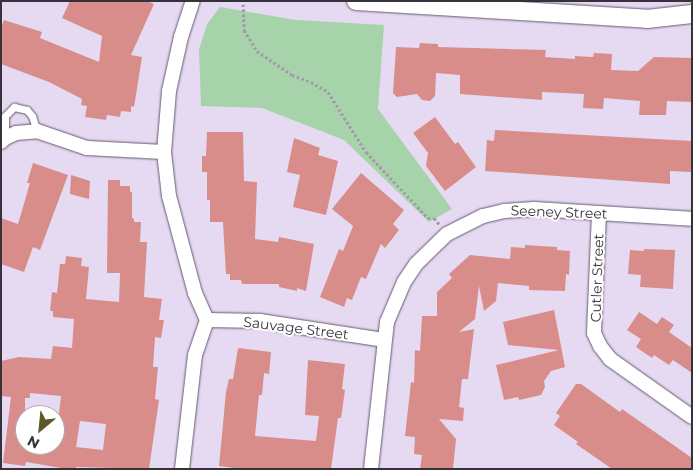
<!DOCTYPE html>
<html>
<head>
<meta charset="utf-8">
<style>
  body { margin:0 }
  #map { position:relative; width:693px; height:470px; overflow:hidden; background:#e6daf2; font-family:Montserrat,sans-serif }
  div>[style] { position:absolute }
  .green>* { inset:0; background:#a7d3ab }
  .building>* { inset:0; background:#d88d8a }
  .path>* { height:3px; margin-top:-1.5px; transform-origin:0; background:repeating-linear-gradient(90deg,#a198ab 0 2.5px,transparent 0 5px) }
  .roads { filter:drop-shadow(0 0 1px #645a6e) drop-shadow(0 0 1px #645a6e) }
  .service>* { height:7px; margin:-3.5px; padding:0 3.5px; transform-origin:3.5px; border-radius:3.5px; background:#fff }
  .minor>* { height:14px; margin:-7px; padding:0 7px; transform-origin:7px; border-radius:7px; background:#fff }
  .tertiary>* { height:18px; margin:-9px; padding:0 9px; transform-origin:9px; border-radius:9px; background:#fff }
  span { translate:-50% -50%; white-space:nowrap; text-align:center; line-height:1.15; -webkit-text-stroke:4px #fff; paint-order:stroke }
  .street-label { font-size:14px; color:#36323b }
  .frame { position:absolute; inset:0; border:2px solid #36323b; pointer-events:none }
  .north { position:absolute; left:15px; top:405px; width:50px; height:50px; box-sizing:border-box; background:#fff; border:1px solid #afadb1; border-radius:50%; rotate:208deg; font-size:14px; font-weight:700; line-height:20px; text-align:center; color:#36323b }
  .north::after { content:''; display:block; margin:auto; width:18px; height:22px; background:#5d5825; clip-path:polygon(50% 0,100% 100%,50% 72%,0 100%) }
</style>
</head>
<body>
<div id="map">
  <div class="green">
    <div style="clip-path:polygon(220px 7px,296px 20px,384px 25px,378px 109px,452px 209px,429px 222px,344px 140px,262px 108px,201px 106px,199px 50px,207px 24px)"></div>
  </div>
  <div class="building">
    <div style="clip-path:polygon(70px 1px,147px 1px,154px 4px,131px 55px,142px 57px,134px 107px,131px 106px,131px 112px,121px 111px,120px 117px,107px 115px,106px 120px,85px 117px,87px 106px,81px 105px,82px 99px,49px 82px,1px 64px,1px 27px,4px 20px,42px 32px,40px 38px,99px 62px,102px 36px,62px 18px)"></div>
    <div style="clip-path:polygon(420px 43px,438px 44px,438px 47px,546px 50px,545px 57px,575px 59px,575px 56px,593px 57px,594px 53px,612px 54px,611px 70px,638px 71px,654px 57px,692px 58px,692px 102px,667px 101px,666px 115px,639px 115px,640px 101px,604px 98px,603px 109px,583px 108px,584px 94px,542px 92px,542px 100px,460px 94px,460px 75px,436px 73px,435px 96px,430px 101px,422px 100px,417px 94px,397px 97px,393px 93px,396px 47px,419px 48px)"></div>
    <div style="clip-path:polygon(435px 117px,455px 144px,458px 142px,476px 167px,445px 191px,426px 166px,428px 153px,413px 133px)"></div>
    <div style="clip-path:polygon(495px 130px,692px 141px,692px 172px,670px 171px,670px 184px,485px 171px,487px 140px,494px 141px)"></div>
    <div style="clip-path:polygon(207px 132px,243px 132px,244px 181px,257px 182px,255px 239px,278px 242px,279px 237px,314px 244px,306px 291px,297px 288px,297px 291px,279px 287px,279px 284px,242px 284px,241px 280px,230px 280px,230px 274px,226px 274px,223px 222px,210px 222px,210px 200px,207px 200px,207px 172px,202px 172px,202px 156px,206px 156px)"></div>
    <div style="clip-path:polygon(294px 138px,320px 148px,318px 155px,338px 161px,326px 215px,293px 207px,300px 175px,287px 172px)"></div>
    <div style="clip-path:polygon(33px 163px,68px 175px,40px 250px,33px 247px,24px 272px,1px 264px,1px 218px,18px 224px,30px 183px,27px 183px)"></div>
    <div style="clip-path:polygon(361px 173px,404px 210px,393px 224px,399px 230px,385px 248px,381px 244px,366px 279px,361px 277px,352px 300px,347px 298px,344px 307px,320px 297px,339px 249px,343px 251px,353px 226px,332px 209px)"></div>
    <div style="clip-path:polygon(71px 175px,90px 181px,89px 199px,70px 194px)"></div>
    <div style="clip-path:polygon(evenodd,108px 180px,120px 180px,120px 186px,130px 186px,130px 192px,132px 192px,132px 218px,134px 219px,134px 222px,141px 222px,140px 242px,147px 242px,144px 297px,162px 299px,159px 320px,164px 320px,161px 338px,155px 337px,153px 367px,158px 367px,155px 399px,159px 400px,149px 469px,76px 467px,76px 469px,67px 469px,26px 462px,25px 466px,3px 463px,11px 397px,1px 396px,1px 361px,19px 357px,51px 359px,53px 346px,72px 348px,74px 319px,53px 317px,53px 311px,50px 311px,52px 292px,57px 293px,60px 264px,65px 264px,66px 256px,82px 258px,81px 266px,89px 267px,86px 299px,119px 302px,120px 273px,107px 273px,108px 180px,30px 393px,61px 396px,58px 423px,55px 423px,55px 445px,25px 445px,25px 398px,30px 398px,30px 393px,108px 180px,80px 421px,106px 424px,103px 450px,76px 447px,80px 421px)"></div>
    <div style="clip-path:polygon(525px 245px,557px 247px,557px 250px,570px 251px,569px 275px,566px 274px,565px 291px,529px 290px,529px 286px,498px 283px,496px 301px,484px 311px,479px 286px,475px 319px,459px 332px,474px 329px,468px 379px,462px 379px,459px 407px,464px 408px,463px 421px,439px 419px,456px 439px,453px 469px,420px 469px,422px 455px,414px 454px,415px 437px,405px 436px,411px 382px,414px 383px,415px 350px,420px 351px,422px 316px,437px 316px,437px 292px,452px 278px,449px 274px,470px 255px,510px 259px,511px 247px,525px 248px)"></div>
    <div style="clip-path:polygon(644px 249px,675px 250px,673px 289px,640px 287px,641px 275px,628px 274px,630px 250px,644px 251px)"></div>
    <div style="clip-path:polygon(554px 310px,565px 367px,551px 371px,544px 381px,545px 387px,541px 395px,519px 400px,518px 397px,504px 400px,496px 365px,559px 350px,508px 345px,503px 322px)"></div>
    <div style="clip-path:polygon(639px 312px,657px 324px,662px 317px,674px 325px,669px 332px,692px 348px,692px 373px,673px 360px,669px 365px,654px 355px,652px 358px,636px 347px,641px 339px,627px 330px)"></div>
    <div style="clip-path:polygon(238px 348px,271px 352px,269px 374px,264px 373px,262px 395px,259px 395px,255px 436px,316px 441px,319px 416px,305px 415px,308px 360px,345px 364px,342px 389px,345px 390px,341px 418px,338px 418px,331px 469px,242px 469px,219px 466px,226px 392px,229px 379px,233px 379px)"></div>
    <div style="clip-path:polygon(576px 384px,581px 384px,620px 412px,622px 409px,692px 458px,692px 469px,612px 469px,576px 444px,578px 442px,554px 425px,560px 416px,556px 413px)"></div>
  </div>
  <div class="path">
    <div style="left:243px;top:4px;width:26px;rotate:88deg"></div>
    <div style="left:244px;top:30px;width:25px;rotate:58deg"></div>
    <div style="left:257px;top:51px;width:42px;rotate:34.4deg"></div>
    <div style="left:292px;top:75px;width:20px;rotate:20deg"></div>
    <div style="left:311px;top:82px;width:20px;rotate:30deg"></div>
    <div style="left:328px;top:92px;width:71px;rotate:57.7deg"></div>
    <div style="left:366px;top:152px;width:91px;rotate:46.8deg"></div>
    <div style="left:428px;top:218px;width:6px"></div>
    <div style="left:434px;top:218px;width:8px;rotate:50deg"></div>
  </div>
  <div class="roads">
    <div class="service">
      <div style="left:5px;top:138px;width:22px;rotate:-90deg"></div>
      <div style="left:5px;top:116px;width:13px;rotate:-45deg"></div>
      <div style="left:14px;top:107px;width:13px;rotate:13deg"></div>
      <div style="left:27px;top:110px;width:8px;rotate:50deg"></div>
      <div style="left:32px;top:116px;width:16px;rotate:72deg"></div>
    </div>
    <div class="minor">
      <div style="left:1px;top:142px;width:6px;rotate:-45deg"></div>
      <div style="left:5px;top:138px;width:12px;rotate:-24deg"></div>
      <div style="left:16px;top:133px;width:21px;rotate:-5deg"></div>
      <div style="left:37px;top:131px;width:53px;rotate:18.8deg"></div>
      <div style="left:87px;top:148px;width:77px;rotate:3deg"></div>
      <div style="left:599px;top:213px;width:120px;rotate:92.4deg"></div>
      <div style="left:594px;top:333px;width:14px;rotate:65deg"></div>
      <div style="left:600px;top:346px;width:16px;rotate:52deg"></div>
      <div style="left:610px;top:359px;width:100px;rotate:35.3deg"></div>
      <div style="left:207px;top:320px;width:53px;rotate:1.1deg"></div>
      <div style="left:260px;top:321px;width:125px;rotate:8.7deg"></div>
      <div style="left:182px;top:469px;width:115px;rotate:-83.5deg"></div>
      <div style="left:195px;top:355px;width:37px;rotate:-71deg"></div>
      <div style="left:207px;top:320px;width:30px;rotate:-114deg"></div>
      <div style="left:195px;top:293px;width:100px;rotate:-105deg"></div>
      <div style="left:169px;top:196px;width:44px;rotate:-96.5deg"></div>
      <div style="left:164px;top:152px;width:61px;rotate:-85.3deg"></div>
      <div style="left:169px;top:91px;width:55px;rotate:-77.5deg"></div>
      <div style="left:181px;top:37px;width:38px;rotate:-72deg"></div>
      <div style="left:371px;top:469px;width:148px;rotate:-83.8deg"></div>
      <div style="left:387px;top:322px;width:43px;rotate:-67deg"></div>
      <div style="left:404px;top:282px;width:22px;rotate:-56deg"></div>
      <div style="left:416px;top:264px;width:43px;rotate:-44.1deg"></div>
      <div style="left:447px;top:234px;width:40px;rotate:-26.6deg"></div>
      <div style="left:483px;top:216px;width:22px;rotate:-13deg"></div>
      <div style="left:504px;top:211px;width:30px;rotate:-4deg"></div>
      <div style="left:534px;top:209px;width:158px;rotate:3.6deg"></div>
    </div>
    <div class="tertiary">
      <div style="left:356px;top:1px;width:292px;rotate:3.5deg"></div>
      <div style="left:647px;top:19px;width:45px;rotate:-6.3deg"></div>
    </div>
  </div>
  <div class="street-label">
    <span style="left:559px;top:212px;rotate:2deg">Seeney Street</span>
    <span style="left:597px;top:278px;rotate:-88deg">Cutler Street</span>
    <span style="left:296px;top:328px;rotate:7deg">Sauvage Street</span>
  </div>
  <div class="frame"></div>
  <div class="north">N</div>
</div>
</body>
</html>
